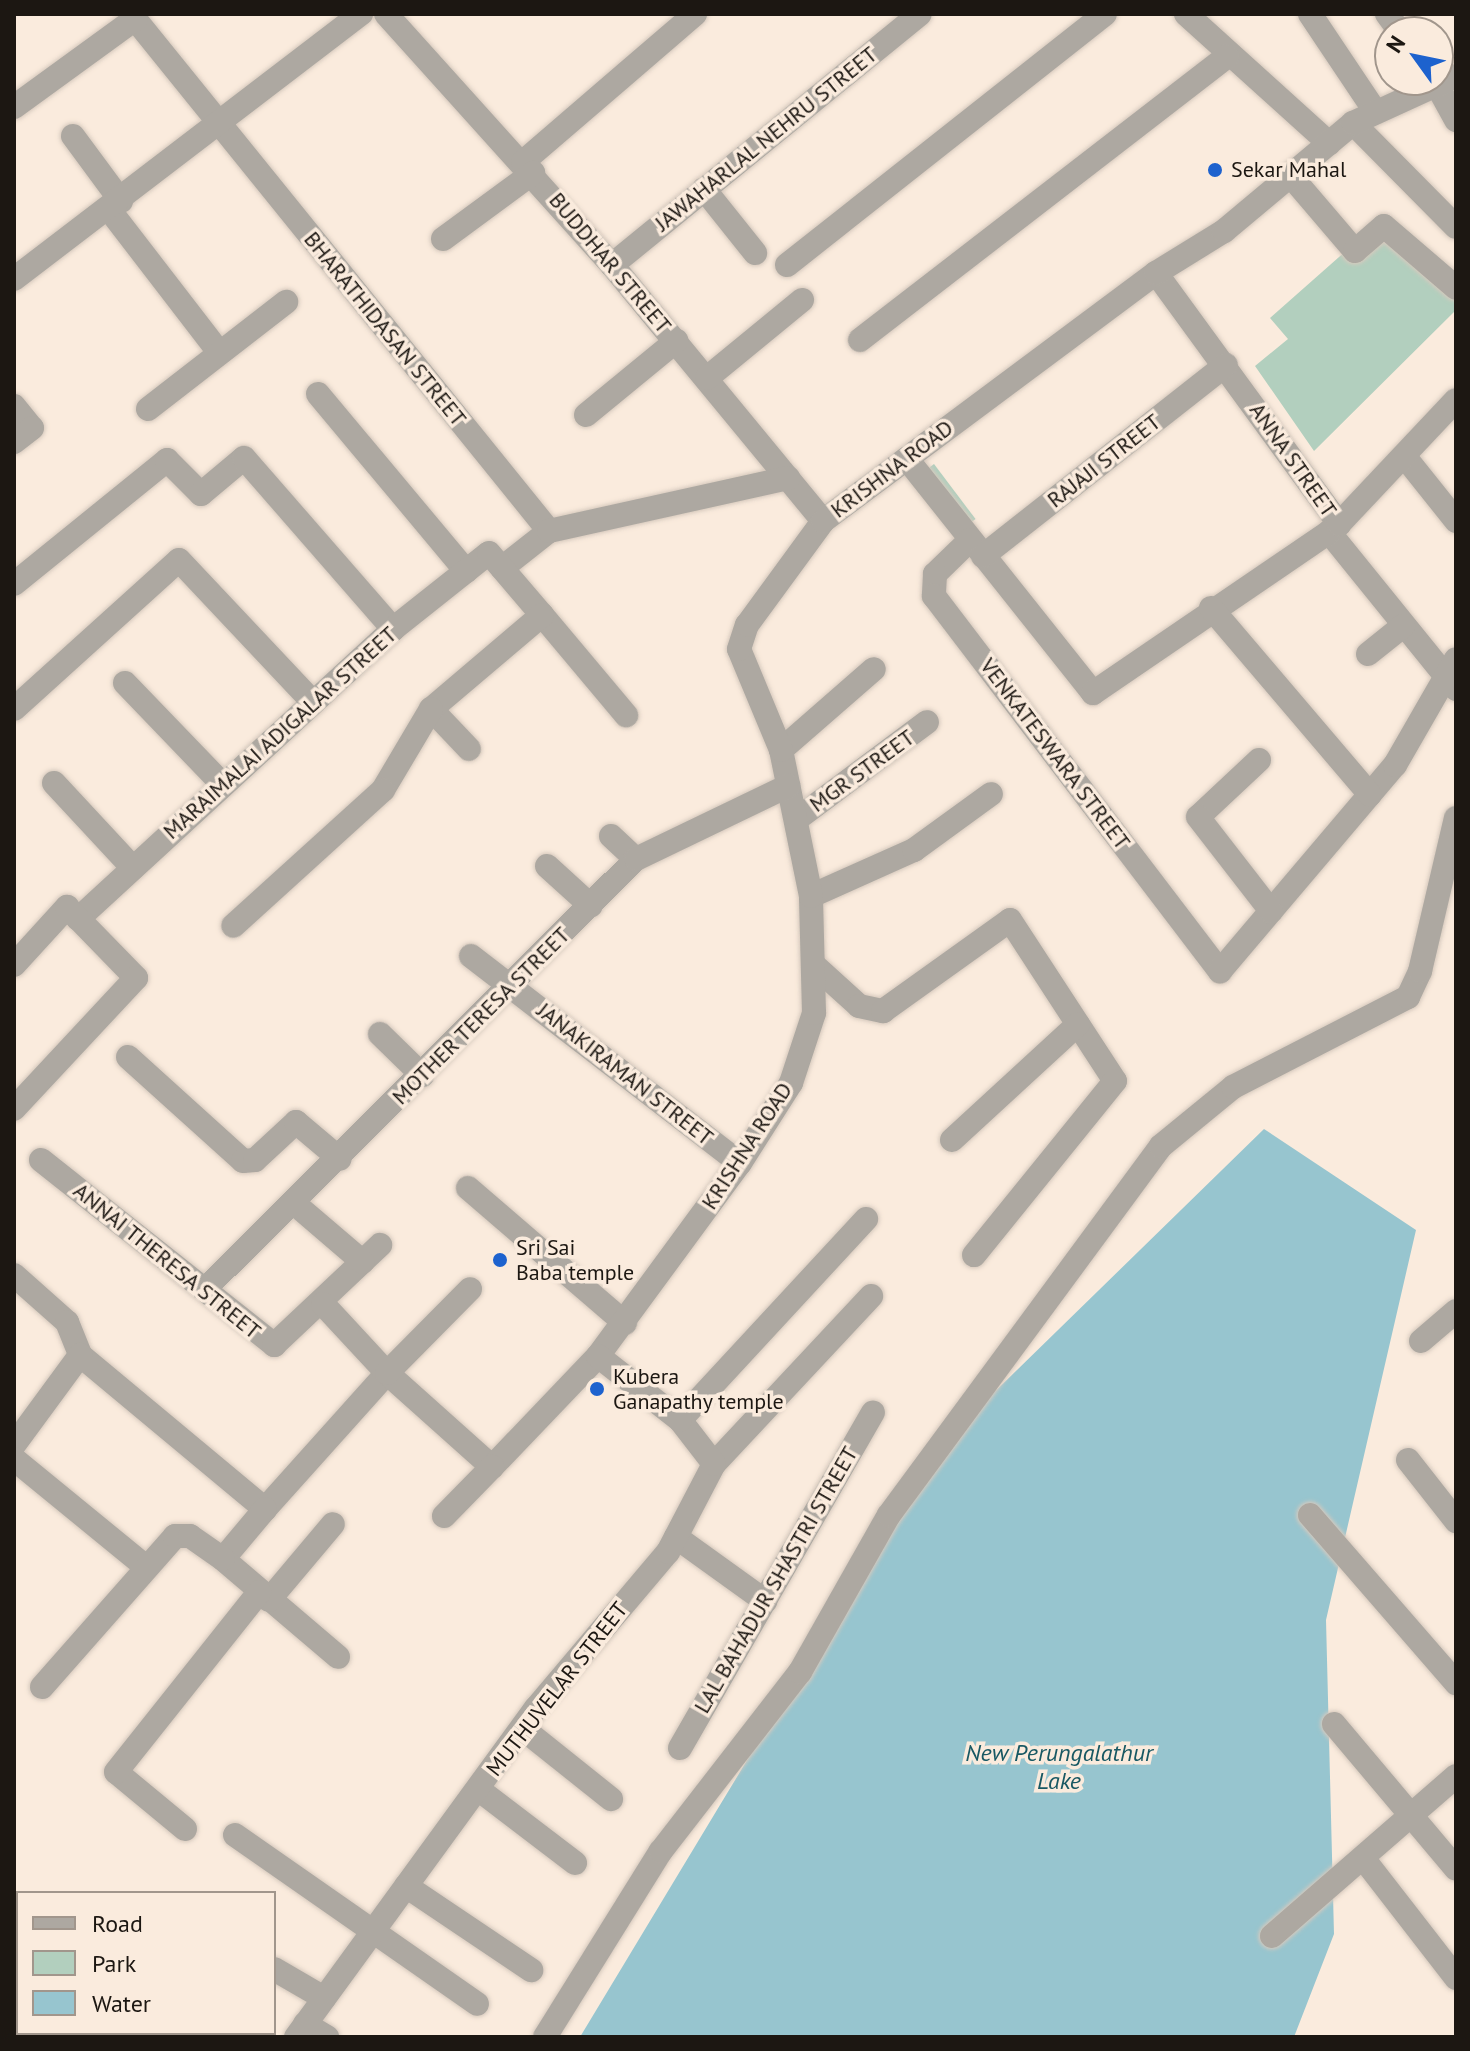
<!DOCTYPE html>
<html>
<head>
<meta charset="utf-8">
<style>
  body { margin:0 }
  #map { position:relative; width:1470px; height:2051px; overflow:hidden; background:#faebdd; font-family:"PT Sans",sans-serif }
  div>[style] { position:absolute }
  .green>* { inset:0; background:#b2cfbe; transform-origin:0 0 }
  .water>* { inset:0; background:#97c5cf }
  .roads { filter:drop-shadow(0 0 2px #d6c9bd) drop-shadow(0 0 2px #d6c9bd) }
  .minor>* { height:24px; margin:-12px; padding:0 12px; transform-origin:12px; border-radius:12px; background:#ada8a1 }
  .dots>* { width:22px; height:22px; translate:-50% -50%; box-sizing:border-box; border:4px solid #faebdd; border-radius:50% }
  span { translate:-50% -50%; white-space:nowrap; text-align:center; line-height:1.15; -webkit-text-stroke:7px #faebdd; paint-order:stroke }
  .street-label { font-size:22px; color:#1c1712 }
  .poi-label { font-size:22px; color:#1c1712 }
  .left { translate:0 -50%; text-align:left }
  .water-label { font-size:24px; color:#185863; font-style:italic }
  .frame { position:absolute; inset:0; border:16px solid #1c1712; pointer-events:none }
  .legend { position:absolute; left:16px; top:1891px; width:260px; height:144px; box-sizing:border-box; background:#faebdd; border:2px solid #a1968c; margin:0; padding:10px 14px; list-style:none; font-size:24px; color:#1c1712 }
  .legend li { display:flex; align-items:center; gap:16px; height:40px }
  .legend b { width:40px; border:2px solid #a1968c }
  .north { position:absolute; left:1374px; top:16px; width:80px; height:80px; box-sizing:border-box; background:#faebdd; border:2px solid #a1968c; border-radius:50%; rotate:303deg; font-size:22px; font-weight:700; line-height:32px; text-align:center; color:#1c1712 }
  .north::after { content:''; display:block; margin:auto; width:28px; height:36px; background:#1d62ce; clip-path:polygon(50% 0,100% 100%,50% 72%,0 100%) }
</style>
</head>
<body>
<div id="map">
  <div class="green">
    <div style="clip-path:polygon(1393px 229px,1456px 293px,1456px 310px,1314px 451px,1255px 366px,1288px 339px,1270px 318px,1356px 242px)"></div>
    <div style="left:934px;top:464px;width:69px;height:16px;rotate:53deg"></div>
  </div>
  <div class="water">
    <div style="clip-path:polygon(1264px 1129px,1416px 1230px,1326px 1620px,1334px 1934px,1294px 2037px,580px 2037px,933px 1452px)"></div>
  </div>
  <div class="roads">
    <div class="minor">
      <div style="left:131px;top:14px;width:665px;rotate:51.04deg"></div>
      <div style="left:386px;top:14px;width:338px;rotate:48deg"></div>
      <div style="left:612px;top:265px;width:332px;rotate:50.5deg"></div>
      <div style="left:1186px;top:14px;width:193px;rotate:42.1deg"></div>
      <div style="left:1310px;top:14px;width:117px;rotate:56.2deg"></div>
      <div style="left:1387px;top:14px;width:22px;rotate:54deg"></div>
      <div style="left:1434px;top:80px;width:46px;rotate:61.2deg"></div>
      <div style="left:14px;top:107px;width:150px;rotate:-36deg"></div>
      <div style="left:1353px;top:123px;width:146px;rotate:45.3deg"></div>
      <div style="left:73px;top:136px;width:81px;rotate:53.6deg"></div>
      <div style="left:523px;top:162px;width:227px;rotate:-40.7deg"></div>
      <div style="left:1290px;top:175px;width:100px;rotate:49.5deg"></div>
      <div style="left:1355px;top:251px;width:38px;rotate:-41deg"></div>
      <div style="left:1384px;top:226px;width:95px;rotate:40.7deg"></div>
      <div style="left:704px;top:189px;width:82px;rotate:51.4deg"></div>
      <div style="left:108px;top:208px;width:180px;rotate:52.4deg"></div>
      <div style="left:443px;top:239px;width:112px;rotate:-36.3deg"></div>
      <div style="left:612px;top:265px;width:397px;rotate:-39.2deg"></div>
      <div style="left:787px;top:265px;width:405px;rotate:-38.3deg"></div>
      <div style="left:1156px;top:273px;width:311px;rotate:53.9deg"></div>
      <div style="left:1339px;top:524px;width:13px;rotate:141deg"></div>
      <div style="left:1329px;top:532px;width:202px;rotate:51deg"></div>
      <div style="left:14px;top:279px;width:437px;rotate:-37.4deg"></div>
      <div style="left:860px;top:340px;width:464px;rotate:-37.7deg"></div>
      <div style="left:707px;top:378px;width:123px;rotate:-39.4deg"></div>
      <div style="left:318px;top:394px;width:231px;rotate:50.1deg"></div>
      <div style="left:14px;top:406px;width:28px;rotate:51deg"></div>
      <div style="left:32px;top:428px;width:23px;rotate:142deg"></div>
      <div style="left:148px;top:409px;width:175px;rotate:-37.8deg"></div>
      <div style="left:586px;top:415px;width:117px;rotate:-39.4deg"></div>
      <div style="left:1405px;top:457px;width:82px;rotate:51.4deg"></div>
      <div style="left:907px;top:459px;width:299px;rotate:51.5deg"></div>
      <div style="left:1093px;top:693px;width:286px;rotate:-34.3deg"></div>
      <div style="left:1339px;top:524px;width:170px;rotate:-46.7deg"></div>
      <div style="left:970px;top:540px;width:49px;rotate:135.8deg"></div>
      <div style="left:935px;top:574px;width:22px;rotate:93deg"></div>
      <div style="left:934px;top:596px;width:472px;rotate:52.7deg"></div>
      <div style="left:1220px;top:971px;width:270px;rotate:-49.7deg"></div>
      <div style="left:1395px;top:765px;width:122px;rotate:-60.1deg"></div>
      <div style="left:983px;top:556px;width:309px;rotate:-38.2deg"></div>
      <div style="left:502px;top:568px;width:60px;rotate:-38.2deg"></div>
      <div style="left:549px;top:531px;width:245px;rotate:-12.5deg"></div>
      <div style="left:14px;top:584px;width:197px;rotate:-39deg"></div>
      <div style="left:167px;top:460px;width:48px;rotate:45deg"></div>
      <div style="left:201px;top:494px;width:56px;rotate:-39.9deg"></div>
      <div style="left:244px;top:458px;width:227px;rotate:48.9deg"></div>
      <div style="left:1211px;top:608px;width:245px;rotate:49.6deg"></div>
      <div style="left:542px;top:615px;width:131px;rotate:50deg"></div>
      <div style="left:1368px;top:654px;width:45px;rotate:-38.7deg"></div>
      <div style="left:125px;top:683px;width:141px;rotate:46.1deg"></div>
      <div style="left:14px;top:709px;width:222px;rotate:-42.1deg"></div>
      <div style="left:179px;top:560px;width:195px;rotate:46.7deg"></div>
      <div style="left:431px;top:709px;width:55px;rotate:46.5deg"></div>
      <div style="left:781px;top:750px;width:123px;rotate:-41.1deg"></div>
      <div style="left:1259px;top:760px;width:83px;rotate:136.9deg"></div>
      <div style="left:1198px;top:817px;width:119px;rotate:52.2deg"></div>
      <div style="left:54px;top:783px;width:116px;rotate:47.1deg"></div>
      <div style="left:797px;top:819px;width:162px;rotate:-36.7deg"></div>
      <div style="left:611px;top:836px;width:34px;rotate:43deg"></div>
      <div style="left:547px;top:866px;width:59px;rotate:42.3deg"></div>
      <div style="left:811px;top:896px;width:113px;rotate:-24.1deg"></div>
      <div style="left:914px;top:850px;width:95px;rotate:-36deg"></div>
      <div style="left:78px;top:919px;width:428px;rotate:-42.6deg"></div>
      <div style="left:393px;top:629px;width:122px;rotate:-38.4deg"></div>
      <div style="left:489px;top:553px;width:82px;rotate:49.5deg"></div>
      <div style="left:542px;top:615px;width:145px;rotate:139.7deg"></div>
      <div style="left:431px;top:709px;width:94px;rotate:120.7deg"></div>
      <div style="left:383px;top:790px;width:202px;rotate:137.8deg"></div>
      <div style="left:471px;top:956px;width:339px;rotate:37.6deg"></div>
      <div style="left:14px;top:965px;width:79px;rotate:-47.6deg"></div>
      <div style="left:67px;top:907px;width:99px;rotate:45.8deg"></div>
      <div style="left:136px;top:978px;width:179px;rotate:133deg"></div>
      <div style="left:816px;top:967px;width:58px;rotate:42.2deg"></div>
      <div style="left:859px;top:1006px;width:25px;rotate:12deg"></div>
      <div style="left:883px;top:1011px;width:156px;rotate:-35.6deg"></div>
      <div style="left:1010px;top:920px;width:192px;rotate:56.9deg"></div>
      <div style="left:1115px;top:1081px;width:224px;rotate:129deg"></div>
      <div style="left:380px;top:1034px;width:59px;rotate:44.3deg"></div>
      <div style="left:128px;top:1057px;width:155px;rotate:42.1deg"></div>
      <div style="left:243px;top:1161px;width:12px;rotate:-5deg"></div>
      <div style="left:255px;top:1160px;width:56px;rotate:-42.8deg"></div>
      <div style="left:296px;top:1122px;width:57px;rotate:40.1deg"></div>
      <div style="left:952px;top:1140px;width:171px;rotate:-42.6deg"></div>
      <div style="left:41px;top:1160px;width:298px;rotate:38.4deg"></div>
      <div style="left:274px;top:1345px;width:146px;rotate:-43.3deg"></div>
      <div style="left:468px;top:1188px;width:207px;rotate:40.7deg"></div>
      <div style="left:295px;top:1204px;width:89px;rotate:40.5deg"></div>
      <div style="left:14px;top:1275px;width:71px;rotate:41.6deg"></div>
      <div style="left:67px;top:1322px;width:35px;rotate:68deg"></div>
      <div style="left:80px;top:1355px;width:241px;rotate:39.8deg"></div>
      <div style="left:265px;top:1509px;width:183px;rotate:-48.1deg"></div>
      <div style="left:387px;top:1373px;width:141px;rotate:41.8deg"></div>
      <div style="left:492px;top:1467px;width:153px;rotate:-46.3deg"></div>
      <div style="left:598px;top:1356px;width:240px;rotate:-53.7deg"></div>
      <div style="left:740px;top:1163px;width:95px;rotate:-57.5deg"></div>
      <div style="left:791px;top:1083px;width:74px;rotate:-71.8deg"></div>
      <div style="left:814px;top:1013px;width:117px;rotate:-91.5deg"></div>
      <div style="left:811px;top:896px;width:149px;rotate:-101.6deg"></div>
      <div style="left:781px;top:750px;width:109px;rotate:-112.6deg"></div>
      <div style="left:739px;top:649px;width:25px;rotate:-72deg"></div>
      <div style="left:747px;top:625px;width:129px;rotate:-53.8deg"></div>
      <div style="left:823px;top:521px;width:415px;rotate:-36.7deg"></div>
      <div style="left:1156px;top:273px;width:80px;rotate:-31.7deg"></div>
      <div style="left:1224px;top:231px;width:168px;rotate:-39.9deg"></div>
      <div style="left:1353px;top:123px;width:113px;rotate:-24.5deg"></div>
      <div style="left:205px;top:1289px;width:609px;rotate:-44.93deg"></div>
      <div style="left:636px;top:859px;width:169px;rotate:-25.7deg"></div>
      <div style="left:323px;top:1304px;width:94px;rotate:47.2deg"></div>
      <div style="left:387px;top:1373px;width:118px;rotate:-45.3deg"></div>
      <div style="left:1421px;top:1341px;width:46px;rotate:-40.6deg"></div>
      <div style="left:680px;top:1420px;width:274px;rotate:-47.2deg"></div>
      <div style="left:14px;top:1445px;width:112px;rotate:-53.7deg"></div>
      <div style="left:14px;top:1459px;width:171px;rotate:39.3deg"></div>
      <div style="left:1408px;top:1460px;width:78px;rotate:51.8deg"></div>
      <div style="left:714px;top:1464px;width:230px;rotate:-46.9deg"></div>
      <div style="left:265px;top:1509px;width:65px;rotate:130deg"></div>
      <div style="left:223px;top:1559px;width:151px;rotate:40.4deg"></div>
      <div style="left:1310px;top:1515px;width:223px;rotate:49deg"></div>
      <div style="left:444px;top:1516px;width:69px;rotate:-45.6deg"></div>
      <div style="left:676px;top:1537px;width:110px;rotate:35.7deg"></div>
      <div style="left:269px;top:1600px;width:99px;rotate:-49.9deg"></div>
      <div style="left:42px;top:1687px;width:201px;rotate:-48.6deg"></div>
      <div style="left:175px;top:1536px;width:15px"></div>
      <div style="left:190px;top:1536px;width:40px;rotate:34.9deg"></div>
      <div style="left:1334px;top:1724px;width:189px;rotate:49.9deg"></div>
      <div style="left:522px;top:1728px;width:114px;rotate:38.6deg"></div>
      <div style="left:680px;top:1748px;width:387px;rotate:-60.1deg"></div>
      <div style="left:478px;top:1789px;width:122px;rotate:37.3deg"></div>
      <div style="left:185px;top:1829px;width:89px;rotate:-140.4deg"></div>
      <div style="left:116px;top:1772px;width:230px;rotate:-51.5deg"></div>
      <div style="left:235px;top:1835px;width:295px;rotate:34.9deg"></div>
      <div style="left:1363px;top:1858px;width:152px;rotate:52.2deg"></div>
      <div style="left:406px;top:1886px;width:151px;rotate:33.9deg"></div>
      <div style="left:14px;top:1923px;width:5px;rotate:37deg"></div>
      <div style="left:1272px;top:1936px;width:244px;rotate:-41deg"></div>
      <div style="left:274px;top:1969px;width:58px;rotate:30.1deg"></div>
      <div style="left:14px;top:2012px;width:7px;rotate:-56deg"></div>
      <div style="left:305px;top:2024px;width:26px;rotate:31deg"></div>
      <div style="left:296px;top:2037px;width:407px;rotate:-53.9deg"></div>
      <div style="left:536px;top:1708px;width:204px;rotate:-49.8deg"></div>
      <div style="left:668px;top:1552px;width:99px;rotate:-62.4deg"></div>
      <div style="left:714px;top:1464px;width:56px;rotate:-127.7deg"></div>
      <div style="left:680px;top:1420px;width:104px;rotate:-142deg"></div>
      <div style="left:545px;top:2037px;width:219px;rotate:-58.1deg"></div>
      <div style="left:661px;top:1851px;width:227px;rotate:-52.2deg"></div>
      <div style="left:800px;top:1672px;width:180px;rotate:-60.5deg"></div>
      <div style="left:889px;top:1515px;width:458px;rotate:-53.6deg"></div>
      <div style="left:1161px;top:1146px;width:93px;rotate:-39.3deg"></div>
      <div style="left:1233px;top:1087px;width:197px;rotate:-27.2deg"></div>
      <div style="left:1408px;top:997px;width:29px;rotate:-65deg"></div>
      <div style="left:1420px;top:971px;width:157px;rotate:-76.8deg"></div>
    </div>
  </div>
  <div class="dots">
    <div style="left:1215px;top:170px;background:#1d62ce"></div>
    <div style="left:500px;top:1260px;background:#1d62ce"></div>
    <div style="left:597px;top:1389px;background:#1d62ce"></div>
  </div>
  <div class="street-label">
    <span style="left:766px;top:139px;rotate:-39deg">JAWAHARLAL NEHRU STREET</span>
    <span style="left:610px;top:263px;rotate:50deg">BUDDHAR STREET</span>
    <span style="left:385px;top:329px;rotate:51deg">BHARATHIDASAN STREET</span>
    <span style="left:1293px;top:460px;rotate:55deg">ANNA STREET</span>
    <span style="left:1104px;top:461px;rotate:-38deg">RAJAJI STREET</span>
    <span style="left:892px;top:469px;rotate:-37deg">KRISHNA ROAD</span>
    <span style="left:280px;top:733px;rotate:-42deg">MARAIMALAI ADIGALAR STREET</span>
    <span style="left:1055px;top:754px;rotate:53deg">VENKATESWARA STREET</span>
    <span style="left:862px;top:771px;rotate:-36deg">MGR STREET</span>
    <span style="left:481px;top:1016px;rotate:-45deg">MOTHER TERESA STREET</span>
    <span style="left:625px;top:1074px;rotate:38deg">JANAKIRAMAN STREET</span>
    <span style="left:747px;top:1146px;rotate:-57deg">KRISHNA ROAD</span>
    <span style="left:167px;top:1261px;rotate:39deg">ANNAI THERESA STREET</span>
    <span style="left:776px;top:1580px;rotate:-60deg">LAL BAHADUR SHASTRI STREET</span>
    <span style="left:557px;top:1689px;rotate:-52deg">MUTHUVELAR STREET</span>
  </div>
  <div class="poi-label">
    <span class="left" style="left:1231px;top:170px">Sekar Mahal</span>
    <span class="left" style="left:516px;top:1260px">Sri Sai<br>Baba temple</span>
    <span class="left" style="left:613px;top:1389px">Kubera<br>Ganapathy temple</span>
  </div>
  <div class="water-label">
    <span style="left:1059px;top:1767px">New Perungalathur<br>Lake</span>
  </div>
  <div class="frame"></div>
  <ul class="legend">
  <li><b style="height:10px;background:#ada8a1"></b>Road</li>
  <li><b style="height:22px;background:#b2cfbe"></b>Park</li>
  <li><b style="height:22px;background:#97c5cf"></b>Water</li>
  </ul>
  <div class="north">N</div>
</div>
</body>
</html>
